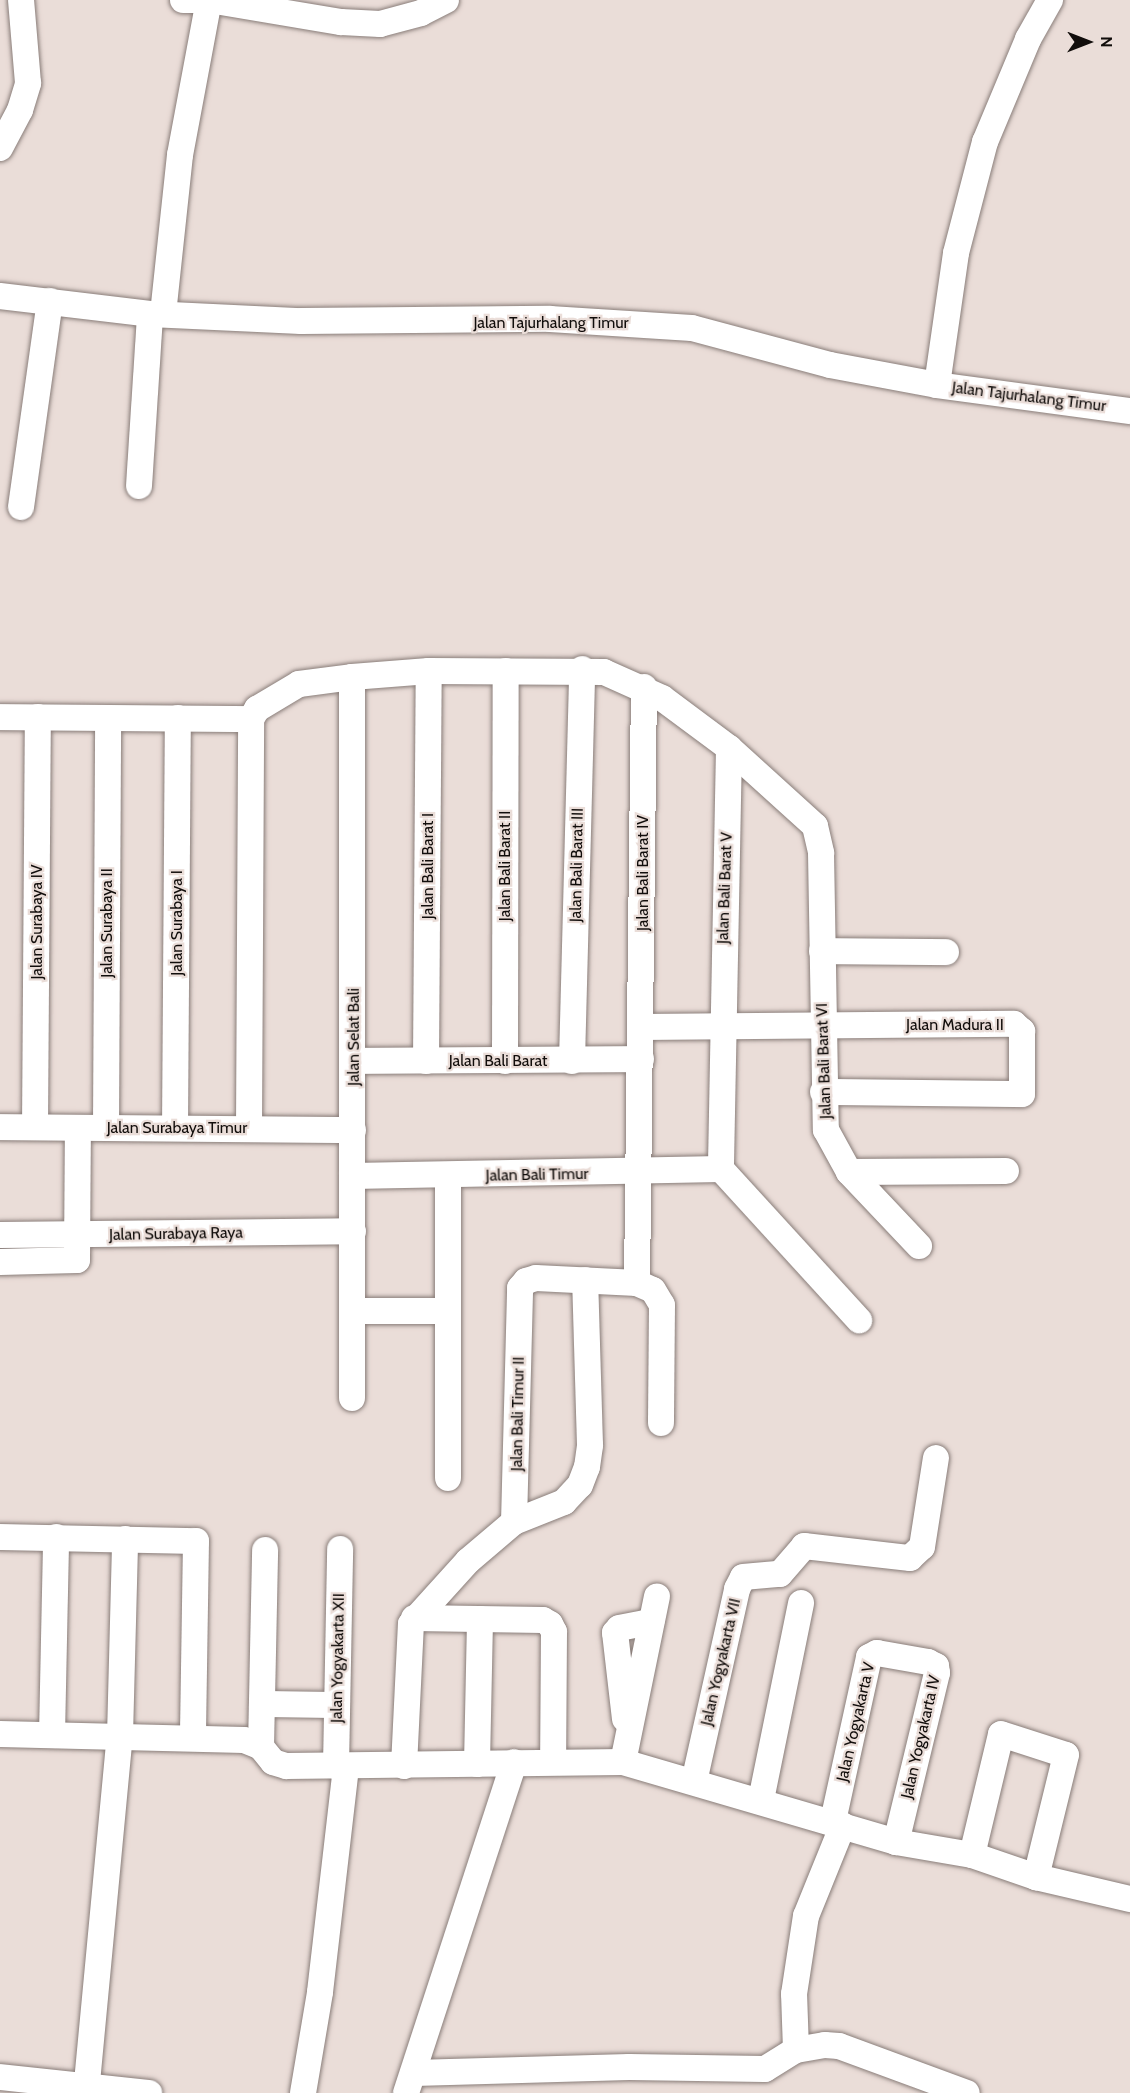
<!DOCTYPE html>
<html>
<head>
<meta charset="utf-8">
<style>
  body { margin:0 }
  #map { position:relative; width:1130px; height:2093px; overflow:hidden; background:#eaddd8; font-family:Cabin,sans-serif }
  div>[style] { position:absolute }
  .roads { filter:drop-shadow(0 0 2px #897d79) drop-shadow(0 0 2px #897d79) }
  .minor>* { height:26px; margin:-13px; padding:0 13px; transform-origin:13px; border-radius:13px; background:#fff }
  span { translate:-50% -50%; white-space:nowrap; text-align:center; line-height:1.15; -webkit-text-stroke:4.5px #eaddd8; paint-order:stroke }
  .street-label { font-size:16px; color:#110d0b }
  .north { position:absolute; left:1058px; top:12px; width:60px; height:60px; -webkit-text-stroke:4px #eaddd8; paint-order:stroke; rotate:90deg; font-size:16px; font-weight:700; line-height:24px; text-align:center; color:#110d0b }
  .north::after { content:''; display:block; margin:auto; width:21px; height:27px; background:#110d0b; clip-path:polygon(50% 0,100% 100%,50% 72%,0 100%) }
</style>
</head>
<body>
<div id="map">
  <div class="roads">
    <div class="minor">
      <div style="left:183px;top:0;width:26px"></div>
      <div style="left:0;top:148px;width:43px;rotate:-62.2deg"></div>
      <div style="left:20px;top:110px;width:28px;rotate:-73deg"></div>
      <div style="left:28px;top:83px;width:83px;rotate:-94.8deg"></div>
      <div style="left:0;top:296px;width:151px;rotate:6.8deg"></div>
      <div style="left:150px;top:314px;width:151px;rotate:2.7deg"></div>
      <div style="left:301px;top:321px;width:249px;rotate:-0.5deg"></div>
      <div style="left:550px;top:319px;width:142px;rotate:3.6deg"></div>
      <div style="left:692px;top:328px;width:143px;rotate:15deg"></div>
      <div style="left:830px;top:365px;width:109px;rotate:10.6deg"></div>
      <div style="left:937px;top:385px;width:195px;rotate:7.7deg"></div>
      <div style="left:163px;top:314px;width:160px;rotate:-83.9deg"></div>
      <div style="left:180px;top:155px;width:158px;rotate:-79.4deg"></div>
      <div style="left:209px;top:0;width:134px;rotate:9.5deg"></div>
      <div style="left:341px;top:22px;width:39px;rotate:3deg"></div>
      <div style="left:380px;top:24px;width:42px;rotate:-15deg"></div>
      <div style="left:421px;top:13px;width:28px;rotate:-27deg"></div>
      <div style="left:937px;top:385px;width:133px;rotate:-81.8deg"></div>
      <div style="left:956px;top:253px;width:115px;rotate:-75.4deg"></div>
      <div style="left:985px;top:142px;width:112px;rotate:-67.3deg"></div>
      <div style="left:1028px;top:39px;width:45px;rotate:-60.6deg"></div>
      <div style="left:139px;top:486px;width:172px;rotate:-86.3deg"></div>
      <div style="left:21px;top:507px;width:208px;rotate:-82deg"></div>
      <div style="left:0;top:717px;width:251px;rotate:0.5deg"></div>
      <div style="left:729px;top:748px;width:421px;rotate:91.1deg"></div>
      <div style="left:721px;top:1169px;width:205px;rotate:47.6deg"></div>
      <div style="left:822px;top:951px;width:124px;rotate:0.5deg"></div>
      <div style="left:641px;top:1027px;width:373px;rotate:-0.5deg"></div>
      <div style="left:1014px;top:1024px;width:11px;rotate:41deg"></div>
      <div style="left:1022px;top:1031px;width:63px;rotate:90deg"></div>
      <div style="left:1022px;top:1094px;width:199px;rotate:-179.4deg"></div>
      <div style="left:354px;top:1061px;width:287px;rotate:-0.4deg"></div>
      <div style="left:426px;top:1061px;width:390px;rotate:-89.6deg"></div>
      <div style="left:505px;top:1061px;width:390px;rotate:-89.9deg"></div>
      <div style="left:572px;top:1061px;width:392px;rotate:-88.5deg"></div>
      <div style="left:0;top:1127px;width:353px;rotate:0.5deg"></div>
      <div style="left:35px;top:1127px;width:410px;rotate:-89.6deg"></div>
      <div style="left:106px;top:1128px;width:410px;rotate:-89.7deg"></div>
      <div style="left:175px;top:1128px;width:410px;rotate:-89.6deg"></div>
      <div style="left:249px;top:1129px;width:410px;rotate:-89.7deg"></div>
      <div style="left:251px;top:719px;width:12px;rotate:-59deg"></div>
      <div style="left:257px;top:709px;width:49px;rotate:-30.8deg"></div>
      <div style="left:299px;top:684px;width:53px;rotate:-7.5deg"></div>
      <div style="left:352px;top:677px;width:77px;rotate:-4.5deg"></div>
      <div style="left:429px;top:671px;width:175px;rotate:0.3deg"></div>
      <div style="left:604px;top:672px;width:64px;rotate:24.1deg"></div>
      <div style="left:662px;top:698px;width:84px;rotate:36.7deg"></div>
      <div style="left:729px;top:748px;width:116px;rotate:42.2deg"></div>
      <div style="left:815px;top:826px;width:28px;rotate:77deg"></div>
      <div style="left:821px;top:853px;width:277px;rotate:89deg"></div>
      <div style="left:826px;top:1130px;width:48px;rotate:61.3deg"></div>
      <div style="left:849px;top:1172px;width:102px;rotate:46.6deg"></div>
      <div style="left:849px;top:1172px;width:157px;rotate:-0.4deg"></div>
      <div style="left:352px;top:1176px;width:369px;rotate:-1.1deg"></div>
      <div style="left:448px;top:1176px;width:302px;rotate:90deg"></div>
      <div style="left:0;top:1235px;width:353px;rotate:-0.6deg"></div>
      <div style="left:0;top:1262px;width:77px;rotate:-1.5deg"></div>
      <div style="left:77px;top:1260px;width:131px;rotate:-89.6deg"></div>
      <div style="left:637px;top:1283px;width:596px;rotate:-89.33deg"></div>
      <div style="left:353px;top:1311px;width:94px"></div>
      <div style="left:352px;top:1398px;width:721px;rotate:-90deg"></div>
      <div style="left:514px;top:1522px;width:54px;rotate:-21.8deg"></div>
      <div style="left:564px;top:1502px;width:23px;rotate:-47deg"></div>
      <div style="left:580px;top:1485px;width:19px;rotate:-69deg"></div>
      <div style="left:587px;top:1467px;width:22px;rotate:-82deg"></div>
      <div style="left:590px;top:1445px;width:165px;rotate:-91.7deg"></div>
      <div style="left:0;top:1537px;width:196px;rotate:1.2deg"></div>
      <div style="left:196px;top:1541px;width:196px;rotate:90.9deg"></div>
      <div style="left:414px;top:1618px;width:129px;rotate:0.9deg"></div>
      <div style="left:543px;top:1620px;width:8px;rotate:30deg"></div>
      <div style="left:550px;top:1624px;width:9px;rotate:63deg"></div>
      <div style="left:554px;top:1632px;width:130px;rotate:90.4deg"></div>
      <div style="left:262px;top:1704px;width:75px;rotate:0.8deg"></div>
      <div style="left:625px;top:1719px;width:87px;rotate:-96.6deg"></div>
      <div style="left:615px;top:1633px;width:6px;rotate:-51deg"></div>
      <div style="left:619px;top:1628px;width:33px;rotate:-11deg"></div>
      <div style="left:0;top:1734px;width:244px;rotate:1.4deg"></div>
      <div style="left:244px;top:1740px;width:18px;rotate:22deg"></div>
      <div style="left:261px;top:1747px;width:19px;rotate:51deg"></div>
      <div style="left:273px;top:1762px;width:14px;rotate:17deg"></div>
      <div style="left:286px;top:1766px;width:337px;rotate:-0.7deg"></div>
      <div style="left:623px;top:1762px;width:284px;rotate:16.3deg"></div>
      <div style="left:896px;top:1842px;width:77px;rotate:9.7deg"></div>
      <div style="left:972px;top:1855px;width:68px;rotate:19deg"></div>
      <div style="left:1036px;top:1877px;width:97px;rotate:13.2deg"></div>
      <div style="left:52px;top:1735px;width:198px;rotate:-88.8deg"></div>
      <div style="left:261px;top:1747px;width:197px;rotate:-88.8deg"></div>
      <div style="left:623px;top:1762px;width:169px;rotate:-78.4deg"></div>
      <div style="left:477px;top:1764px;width:145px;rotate:-88.8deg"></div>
      <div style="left:336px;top:1766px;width:217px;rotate:-88.9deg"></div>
      <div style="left:404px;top:1766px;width:142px;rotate:-87.2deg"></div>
      <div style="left:411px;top:1624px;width:85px;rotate:-47.9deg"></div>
      <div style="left:468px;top:1561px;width:60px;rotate:-40.3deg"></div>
      <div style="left:514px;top:1522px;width:234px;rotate:-88.5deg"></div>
      <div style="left:520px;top:1288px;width:9px;rotate:-49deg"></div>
      <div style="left:526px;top:1281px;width:10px;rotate:-17deg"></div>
      <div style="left:536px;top:1278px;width:101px;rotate:2.8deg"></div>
      <div style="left:637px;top:1283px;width:17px;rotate:24deg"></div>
      <div style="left:653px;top:1290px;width:17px;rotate:59deg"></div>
      <div style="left:662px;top:1305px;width:118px;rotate:90.5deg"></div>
      <div style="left:694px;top:1782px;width:198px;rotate:-77.4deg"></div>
      <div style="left:737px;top:1589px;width:13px;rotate:-63deg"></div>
      <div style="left:743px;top:1577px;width:37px;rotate:-5deg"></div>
      <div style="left:780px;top:1574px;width:37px;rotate:-49deg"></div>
      <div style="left:804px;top:1546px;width:107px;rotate:6.5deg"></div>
      <div style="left:910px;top:1558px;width:16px;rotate:-43deg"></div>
      <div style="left:922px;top:1547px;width:90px;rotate:-81.1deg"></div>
      <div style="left:761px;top:1800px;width:201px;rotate:-78.5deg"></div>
      <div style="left:833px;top:1821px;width:168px;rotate:-77.6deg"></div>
      <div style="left:869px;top:1657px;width:9px;rotate:-27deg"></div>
      <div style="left:877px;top:1653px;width:52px;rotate:10deg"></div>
      <div style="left:928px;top:1662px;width:9px;rotate:27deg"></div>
      <div style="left:936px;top:1666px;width:7px;rotate:82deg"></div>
      <div style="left:937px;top:1673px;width:174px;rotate:103.6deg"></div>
      <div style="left:972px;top:1855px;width:124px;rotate:-76.5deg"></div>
      <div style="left:1001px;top:1734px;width:68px;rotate:17.9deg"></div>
      <div style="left:1066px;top:1755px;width:126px;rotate:103.8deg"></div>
      <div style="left:796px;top:2050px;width:56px;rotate:-92deg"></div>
      <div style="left:794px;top:1994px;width:79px;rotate:-81.3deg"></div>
      <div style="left:806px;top:1916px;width:98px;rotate:-67.9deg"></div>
      <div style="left:414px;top:2073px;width:215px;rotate:-1.6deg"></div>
      <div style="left:629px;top:2067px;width:136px;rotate:0.8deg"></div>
      <div style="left:765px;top:2069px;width:36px;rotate:-32deg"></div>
      <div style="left:796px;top:2050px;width:29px;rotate:-10deg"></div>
      <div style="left:825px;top:2045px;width:14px;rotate:4deg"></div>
      <div style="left:839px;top:2046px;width:136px;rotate:20.2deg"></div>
      <div style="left:0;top:2077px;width:150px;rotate:6.1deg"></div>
      <div style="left:86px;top:2093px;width:359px;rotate:-84.6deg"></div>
      <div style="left:120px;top:1736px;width:197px;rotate:-88.5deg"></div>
      <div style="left:303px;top:2093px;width:102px;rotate:-80.4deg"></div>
      <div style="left:320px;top:1992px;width:227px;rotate:-83.4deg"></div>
      <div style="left:406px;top:2093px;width:348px;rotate:-71.9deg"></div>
    </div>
  </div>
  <div class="street-label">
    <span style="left:551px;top:323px">Jalan Tajurhalang Timur</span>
    <span style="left:1029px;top:397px;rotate:7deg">Jalan Tajurhalang Timur</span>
    <span style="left:577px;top:865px;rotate:-89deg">Jalan Bali Barat III</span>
    <span style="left:428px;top:866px;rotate:-90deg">Jalan Bali Barat I</span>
    <span style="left:505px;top:866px;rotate:-90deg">Jalan Bali Barat II</span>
    <span style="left:643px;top:873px;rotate:-90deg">Jalan Bali Barat IV</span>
    <span style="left:725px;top:888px;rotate:-88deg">Jalan Bali Barat V</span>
    <span style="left:37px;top:922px;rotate:-90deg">Jalan Surabaya IV</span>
    <span style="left:107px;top:923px;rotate:-90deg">Jalan Surabaya II</span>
    <span style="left:177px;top:923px;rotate:-90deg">Jalan Surabaya I</span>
    <span style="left:955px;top:1025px">Jalan Madura II</span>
    <span style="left:354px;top:1037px;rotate:-90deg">Jalan Selat Bali</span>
    <span style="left:498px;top:1061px">Jalan Bali Barat</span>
    <span style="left:824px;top:1061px;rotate:-92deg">Jalan Bali Barat VI</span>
    <span style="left:177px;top:1128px">Jalan Surabaya Timur</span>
    <span style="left:537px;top:1175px;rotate:-1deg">Jalan Bali Timur</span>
    <span style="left:176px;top:1234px;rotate:-1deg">Jalan Surabaya Raya</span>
    <span style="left:518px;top:1414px;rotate:-89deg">Jalan Bali Timur II</span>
    <span style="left:338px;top:1658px;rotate:-89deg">Jalan Yogyakarta XII</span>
    <span style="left:721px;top:1662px;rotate:-77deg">Jalan Yogyakarta VII</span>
    <span style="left:856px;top:1722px;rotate:-77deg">Jalan Yogyakarta V</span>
    <span style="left:921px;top:1737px;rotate:-77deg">Jalan Yogyakarta IV</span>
  </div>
  <div class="north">N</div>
</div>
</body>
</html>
